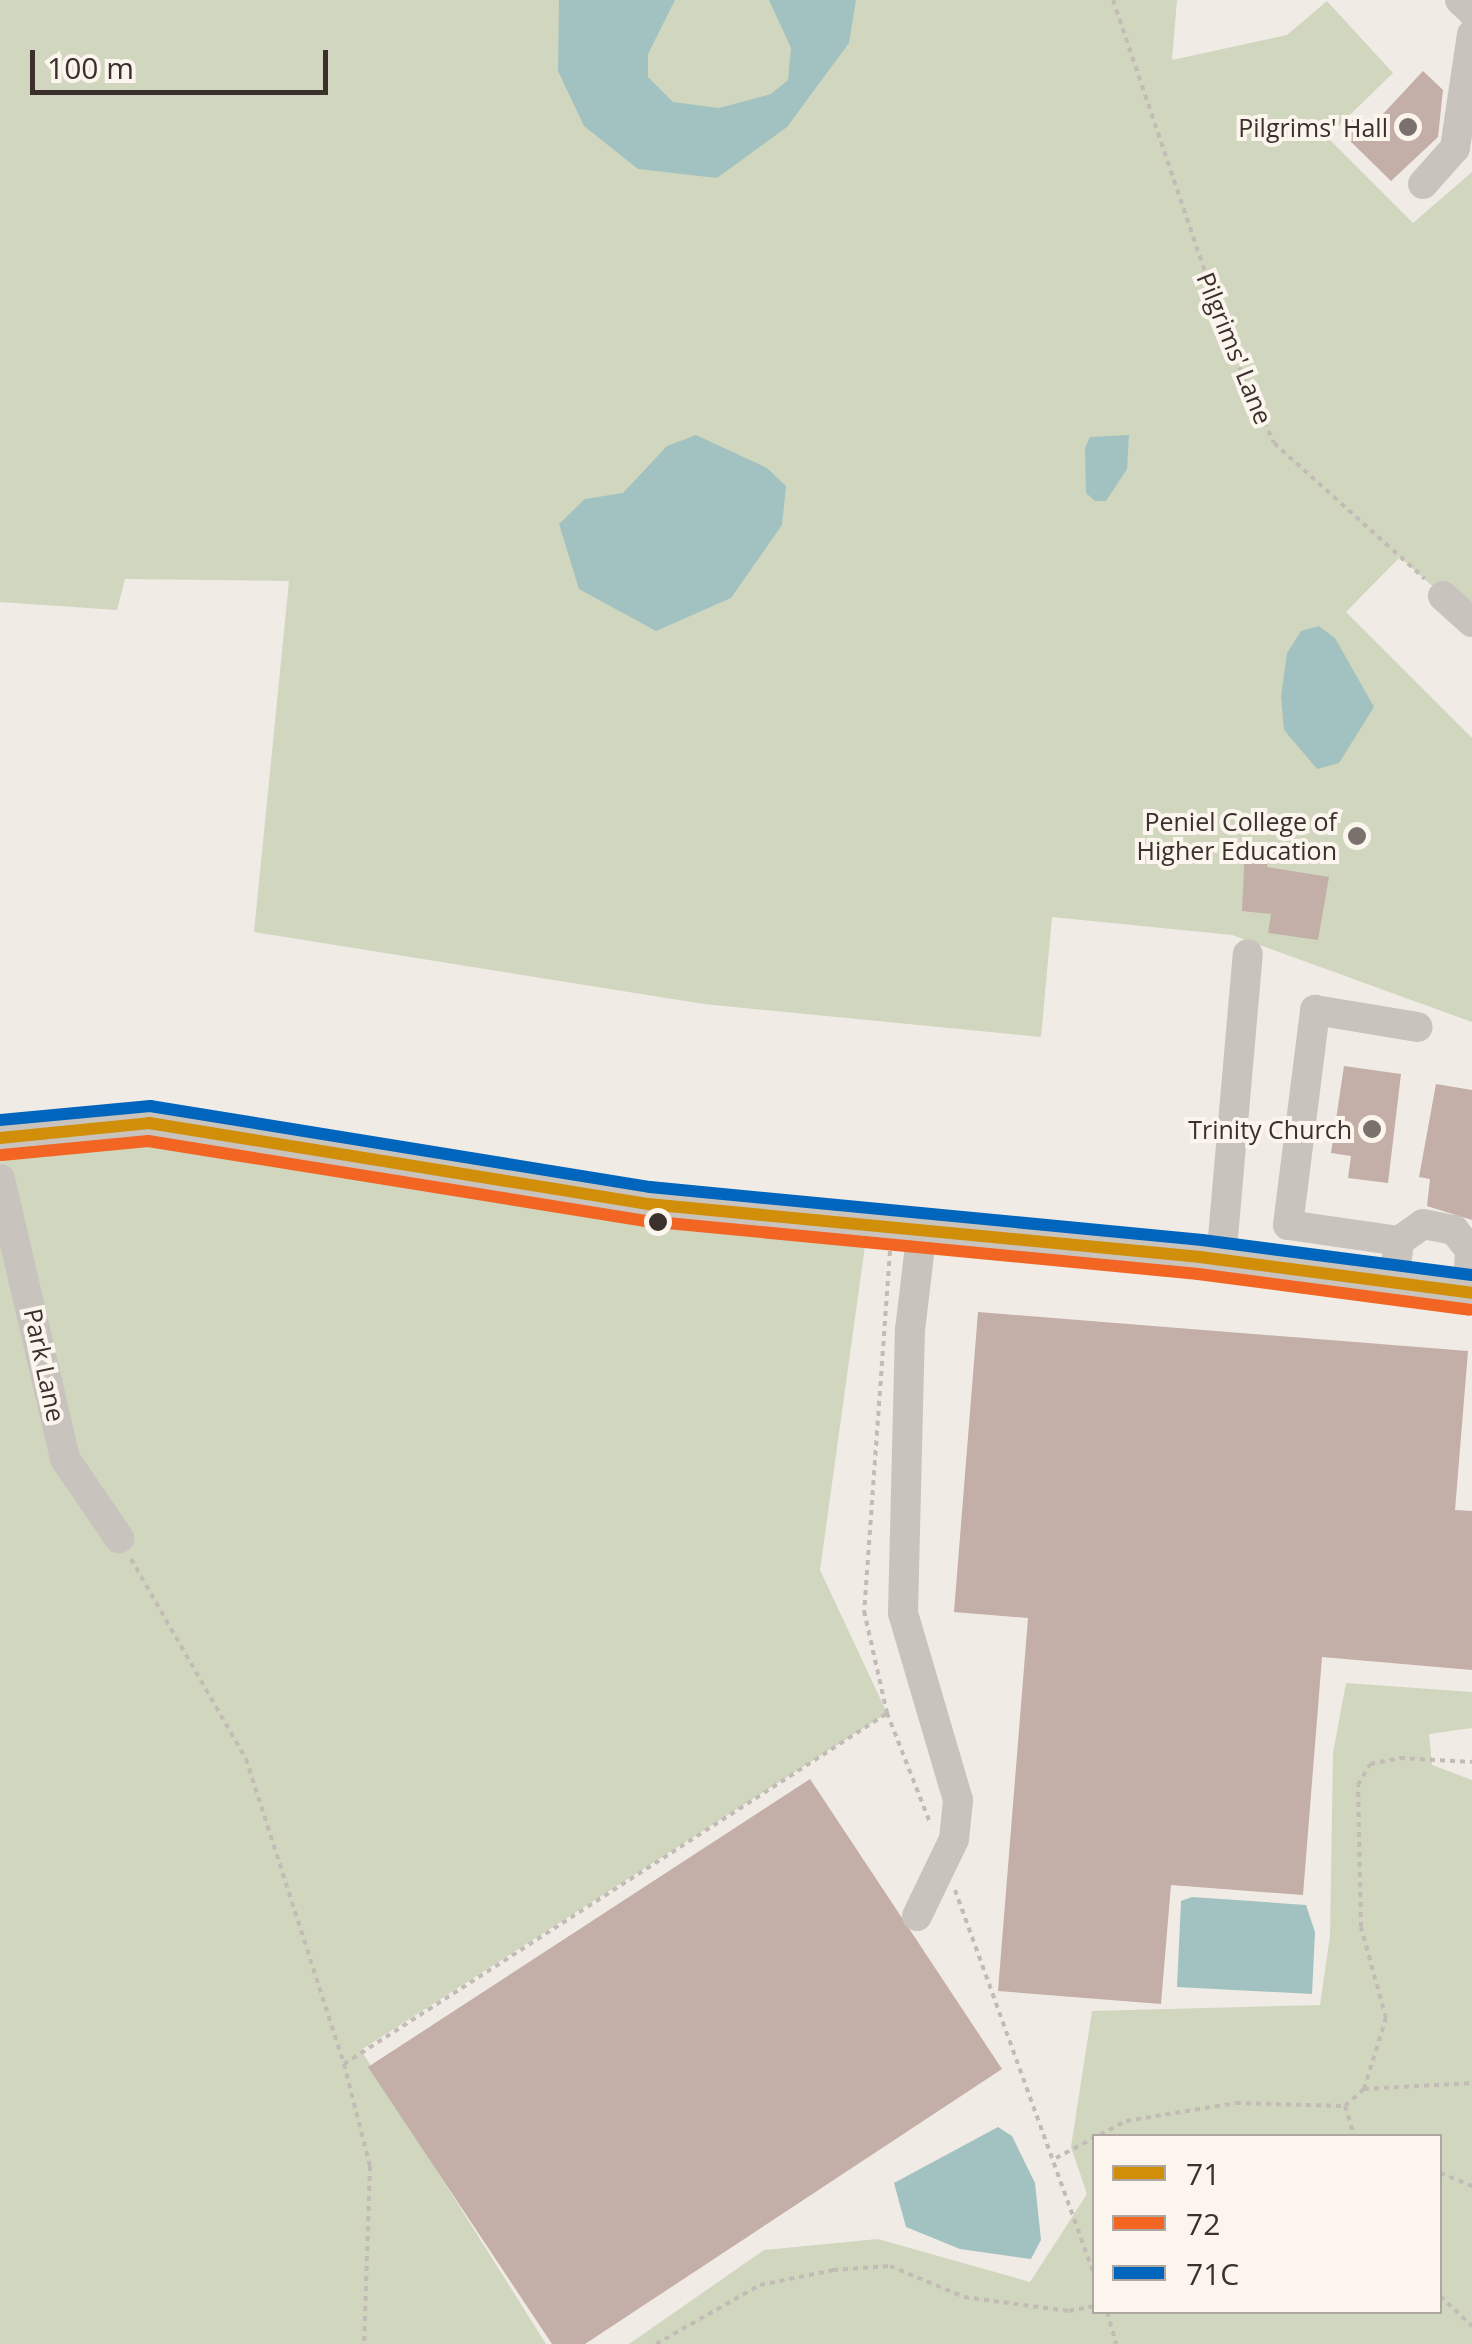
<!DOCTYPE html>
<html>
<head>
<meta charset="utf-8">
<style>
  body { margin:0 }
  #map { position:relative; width:1472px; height:2344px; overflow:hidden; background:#f0ebe5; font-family:"Open Sans",sans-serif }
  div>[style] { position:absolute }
  .green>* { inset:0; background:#d1d6bf }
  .water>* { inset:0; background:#a1c2c1 }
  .building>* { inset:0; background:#c3afa7 }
  .path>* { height:4px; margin-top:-2px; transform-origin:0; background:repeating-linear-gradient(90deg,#c2bbb6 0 5px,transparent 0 10px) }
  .minor>* { height:30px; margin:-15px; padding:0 15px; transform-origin:15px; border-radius:15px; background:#c9c3be }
  .bus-1>* { height:12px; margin:-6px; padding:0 6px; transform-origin:6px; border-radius:6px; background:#d18e09 }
  .bus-2>* { height:12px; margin:-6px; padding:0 6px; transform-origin:6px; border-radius:6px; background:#f26522 }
  .bus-3>* { height:12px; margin:-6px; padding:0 6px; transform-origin:6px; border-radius:6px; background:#0065bd }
  .dots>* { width:28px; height:28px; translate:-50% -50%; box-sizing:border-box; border:5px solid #fbf5ee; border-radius:50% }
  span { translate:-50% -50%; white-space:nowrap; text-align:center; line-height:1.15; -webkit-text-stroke:8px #fbf5ee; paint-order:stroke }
  .poi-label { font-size:25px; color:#3b302b }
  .right { translate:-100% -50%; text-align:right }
  .street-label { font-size:25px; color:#3b302b }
  .legend { position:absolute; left:1092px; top:2134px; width:350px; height:180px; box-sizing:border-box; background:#fbf5ee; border:2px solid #aea6a0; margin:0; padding:12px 18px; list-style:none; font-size:30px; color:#3b302b }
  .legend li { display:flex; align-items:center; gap:20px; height:50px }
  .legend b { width:50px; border:2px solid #aea6a0 }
  .scale { position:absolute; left:30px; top:50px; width:298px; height:45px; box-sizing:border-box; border:5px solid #3b302b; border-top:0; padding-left:12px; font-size:30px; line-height:35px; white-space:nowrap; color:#3b302b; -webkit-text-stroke:8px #fbf5ee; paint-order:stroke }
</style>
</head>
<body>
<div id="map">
  <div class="green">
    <div style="clip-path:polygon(0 0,1177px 0,1172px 60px,1287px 35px,1327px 1px,1393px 73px,1327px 137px,1413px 223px,1472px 172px,1472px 622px,1400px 557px,1346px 612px,1472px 738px,1472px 1022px,1232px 935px,1052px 917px,1041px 1037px,704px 1004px,254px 932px,289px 581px,125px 579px,117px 610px,0 602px)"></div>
    <div style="clip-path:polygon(70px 1126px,868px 1224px,820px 1570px,887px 1713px,361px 2050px,546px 2344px,0 2344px,0 1137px)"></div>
    <div style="clip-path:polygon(evenodd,1346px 1683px,1472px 1692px,1472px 1728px,1429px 1734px,1432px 1765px,1472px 1780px,1472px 2344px,629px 2344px,764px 2250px,878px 2239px,1030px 2282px,1087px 2194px,1071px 2147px,1092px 2011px,1320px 2005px,1330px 1936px,1333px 1753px,1346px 1683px,1440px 2136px,1440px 2312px,1094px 2312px,1094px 2136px,1440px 2136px)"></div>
  </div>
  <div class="water">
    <div style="clip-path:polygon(559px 0,675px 0,648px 54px,648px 77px,673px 102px,719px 108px,771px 94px,788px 80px,791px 48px,769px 0,856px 0,849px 43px,787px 127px,717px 178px,638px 169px,584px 126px,558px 71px)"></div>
    <div style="clip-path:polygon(696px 435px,767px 468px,786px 486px,782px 525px,731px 598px,656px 631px,579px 589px,559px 524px,585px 499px,623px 493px,667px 446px)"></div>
    <div style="clip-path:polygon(1129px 435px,1127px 469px,1106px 501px,1095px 501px,1086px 493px,1085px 448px,1090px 437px)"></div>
    <div style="clip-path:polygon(1319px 626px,1335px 638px,1374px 707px,1339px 763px,1317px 769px,1284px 730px,1281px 696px,1287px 653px,1301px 631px)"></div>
    <div style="clip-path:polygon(1192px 1897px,1306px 1905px,1315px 1932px,1312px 1994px,1177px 1987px,1181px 1901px)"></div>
    <div style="clip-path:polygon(998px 2127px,1012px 2136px,1035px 2183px,1041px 2240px,1031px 2259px,960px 2249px,906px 2227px,894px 2183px)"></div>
  </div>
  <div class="building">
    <div style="clip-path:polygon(1423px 71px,1443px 90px,1438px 137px,1391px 181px,1341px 132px,1356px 117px,1369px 129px)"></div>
    <div style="clip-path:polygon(1245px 844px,1269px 846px,1267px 867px,1329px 877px,1318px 940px,1268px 933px,1271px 914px,1242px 911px)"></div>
    <div style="clip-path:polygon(1344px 1066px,1401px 1074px,1388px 1183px,1348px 1178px,1351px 1156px,1331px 1153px)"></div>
    <div style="clip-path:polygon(1436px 1084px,1472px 1090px,1472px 1220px,1427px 1206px,1430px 1179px,1419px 1177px)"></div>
    <div style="clip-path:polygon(978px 1312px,1468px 1351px,1455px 1510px,1472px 1511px,1472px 1670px,1322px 1657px,1303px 1895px,1171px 1885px,1161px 2004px,998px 1991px,1028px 1618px,954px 1612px)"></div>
    <div style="clip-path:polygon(810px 1779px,1002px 2069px,585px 2344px,552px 2344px,368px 2067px)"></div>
  </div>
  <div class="path">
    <div style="left:1113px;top:0;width:368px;rotate:71.3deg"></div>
    <div style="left:1231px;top:349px;width:103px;rotate:65.4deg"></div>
    <div style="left:1274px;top:443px;width:203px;rotate:42deg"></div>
    <div style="left:890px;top:1251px;width:361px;rotate:94.1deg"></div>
    <div style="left:864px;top:1611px;width:105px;rotate:77.3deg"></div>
    <div style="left:887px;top:1713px;width:120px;rotate:68.6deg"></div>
    <div style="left:131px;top:1559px;width:231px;rotate:60.1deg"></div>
    <div style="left:246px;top:1759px;width:320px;rotate:72.2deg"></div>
    <div style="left:344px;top:2064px;width:105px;rotate:75.7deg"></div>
    <div style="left:370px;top:2166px;width:178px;rotate:91.9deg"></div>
    <div style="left:955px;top:1890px;width:407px;rotate:70.1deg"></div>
    <div style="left:344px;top:2064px;width:645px;rotate:-32.85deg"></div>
    <div style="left:1364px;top:2089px;width:108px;rotate:-3.2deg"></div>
    <div style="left:1345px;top:2106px;width:31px;rotate:73deg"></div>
    <div style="left:1056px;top:2158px;width:79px;rotate:-27.9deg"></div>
    <div style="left:1126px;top:2121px;width:111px;rotate:-9.3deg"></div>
    <div style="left:1236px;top:2103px;width:109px;rotate:1.6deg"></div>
    <div style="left:1345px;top:2106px;width:25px;rotate:-42deg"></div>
    <div style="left:1364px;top:2089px;width:74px;rotate:-72.8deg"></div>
    <div style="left:1386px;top:2018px;width:94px;rotate:-105.4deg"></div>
    <div style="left:1361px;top:1927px;width:142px;rotate:-91.2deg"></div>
    <div style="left:1358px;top:1785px;width:24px;rotate:-60deg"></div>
    <div style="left:1370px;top:1764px;width:31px;rotate:-11deg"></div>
    <div style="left:1400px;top:1758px;width:72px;rotate:3.2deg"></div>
    <div style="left:1440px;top:2173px;width:35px;rotate:22deg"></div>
    <div style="left:1440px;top:2296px;width:44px;rotate:43.2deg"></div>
    <div style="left:1107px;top:2312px;width:33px;rotate:74deg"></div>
    <div style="left:656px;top:2344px;width:120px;rotate:-29.6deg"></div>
    <div style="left:760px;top:2285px;width:75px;rotate:-11.6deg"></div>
    <div style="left:833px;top:2270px;width:57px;rotate:-4deg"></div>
    <div style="left:890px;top:2266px;width:80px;rotate:22.7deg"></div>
    <div style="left:964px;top:2297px;width:106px;rotate:7.6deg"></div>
    <div style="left:1069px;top:2311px;width:25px;rotate:-11deg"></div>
  </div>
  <div class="minor">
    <div style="left:1460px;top:0;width:16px;rotate:43deg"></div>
    <div style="left:1423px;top:184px;width:48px;rotate:-48.4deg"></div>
    <div style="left:1455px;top:148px;width:115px;rotate:-81.5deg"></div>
    <div style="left:1443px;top:596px;width:39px;rotate:42deg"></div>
    <div style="left:0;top:1138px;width:150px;rotate:-5.7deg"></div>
    <div style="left:149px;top:1123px;width:506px;rotate:9.22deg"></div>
    <div style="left:648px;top:1204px;width:555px;rotate:5.48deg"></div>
    <div style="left:1200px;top:1257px;width:274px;rotate:7.5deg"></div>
    <div style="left:0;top:1179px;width:287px;rotate:76.9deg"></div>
    <div style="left:65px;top:1459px;width:96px;rotate:55.6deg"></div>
    <div style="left:1399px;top:1241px;width:29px;rotate:-35deg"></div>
    <div style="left:1423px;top:1224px;width:32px;rotate:11deg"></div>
    <div style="left:1454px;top:1230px;width:26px;rotate:51deg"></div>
    <div style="left:1470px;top:1250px;width:43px;rotate:92.7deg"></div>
    <div style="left:1221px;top:1260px;width:307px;rotate:-85deg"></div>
    <div style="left:1394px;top:1283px;width:42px;rotate:-83.2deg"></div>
    <div style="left:1399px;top:1241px;width:112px;rotate:-171.8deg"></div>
    <div style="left:1288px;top:1225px;width:217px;rotate:-82.8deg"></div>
    <div style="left:1315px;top:1010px;width:104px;rotate:9.4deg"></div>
    <div style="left:917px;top:1916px;width:85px;rotate:-64.3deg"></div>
    <div style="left:954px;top:1839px;width:39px;rotate:-84deg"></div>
    <div style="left:958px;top:1800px;width:195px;rotate:-106.4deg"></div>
    <div style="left:903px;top:1613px;width:283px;rotate:-88.6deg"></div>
    <div style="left:910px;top:1330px;width:102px;rotate:-83.2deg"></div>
  </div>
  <div class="bus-1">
    <div style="left:0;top:1138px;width:150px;rotate:-5.7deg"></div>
    <div style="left:149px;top:1123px;width:506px;rotate:9.22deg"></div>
    <div style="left:648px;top:1204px;width:555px;rotate:5.48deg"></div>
    <div style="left:1200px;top:1257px;width:274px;rotate:7.5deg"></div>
  </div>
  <div class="bus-2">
    <div style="left:2px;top:1155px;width:147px;rotate:-5.5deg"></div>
    <div style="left:148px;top:1141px;width:504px;rotate:9.13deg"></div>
    <div style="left:646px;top:1221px;width:555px;rotate:5.48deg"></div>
    <div style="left:1198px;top:1274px;width:274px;rotate:7.5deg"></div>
  </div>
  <div class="bus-3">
    <div style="left:0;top:1120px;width:151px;rotate:-5.3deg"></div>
    <div style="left:150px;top:1106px;width:507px;rotate:9.2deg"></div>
    <div style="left:650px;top:1187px;width:555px;rotate:5.48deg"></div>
    <div style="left:1202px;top:1240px;width:272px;rotate:7.4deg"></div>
  </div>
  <div class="dots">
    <div style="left:1408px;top:127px;background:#7a716c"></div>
    <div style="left:1357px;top:836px;background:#7a716c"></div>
    <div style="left:1372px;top:1129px;background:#7a716c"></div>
    <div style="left:658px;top:1222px;background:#3b302b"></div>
  </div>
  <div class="poi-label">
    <span class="right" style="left:1388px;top:127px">Pilgrims' Hall</span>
    <span class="right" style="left:1337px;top:836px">Peniel College of<br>Higher Education</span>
    <span class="right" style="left:1352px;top:1129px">Trinity Church</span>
  </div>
  <div class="street-label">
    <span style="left:1235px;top:348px;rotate:68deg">Pilgrims' Lane</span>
    <span style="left:45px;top:1365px;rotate:78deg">Park Lane</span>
  </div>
  <ul class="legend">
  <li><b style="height:12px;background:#d18e09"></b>71</li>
  <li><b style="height:12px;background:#f26522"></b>72</li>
  <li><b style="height:12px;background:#0065bd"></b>71C</li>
  </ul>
  <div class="scale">100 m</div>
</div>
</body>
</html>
